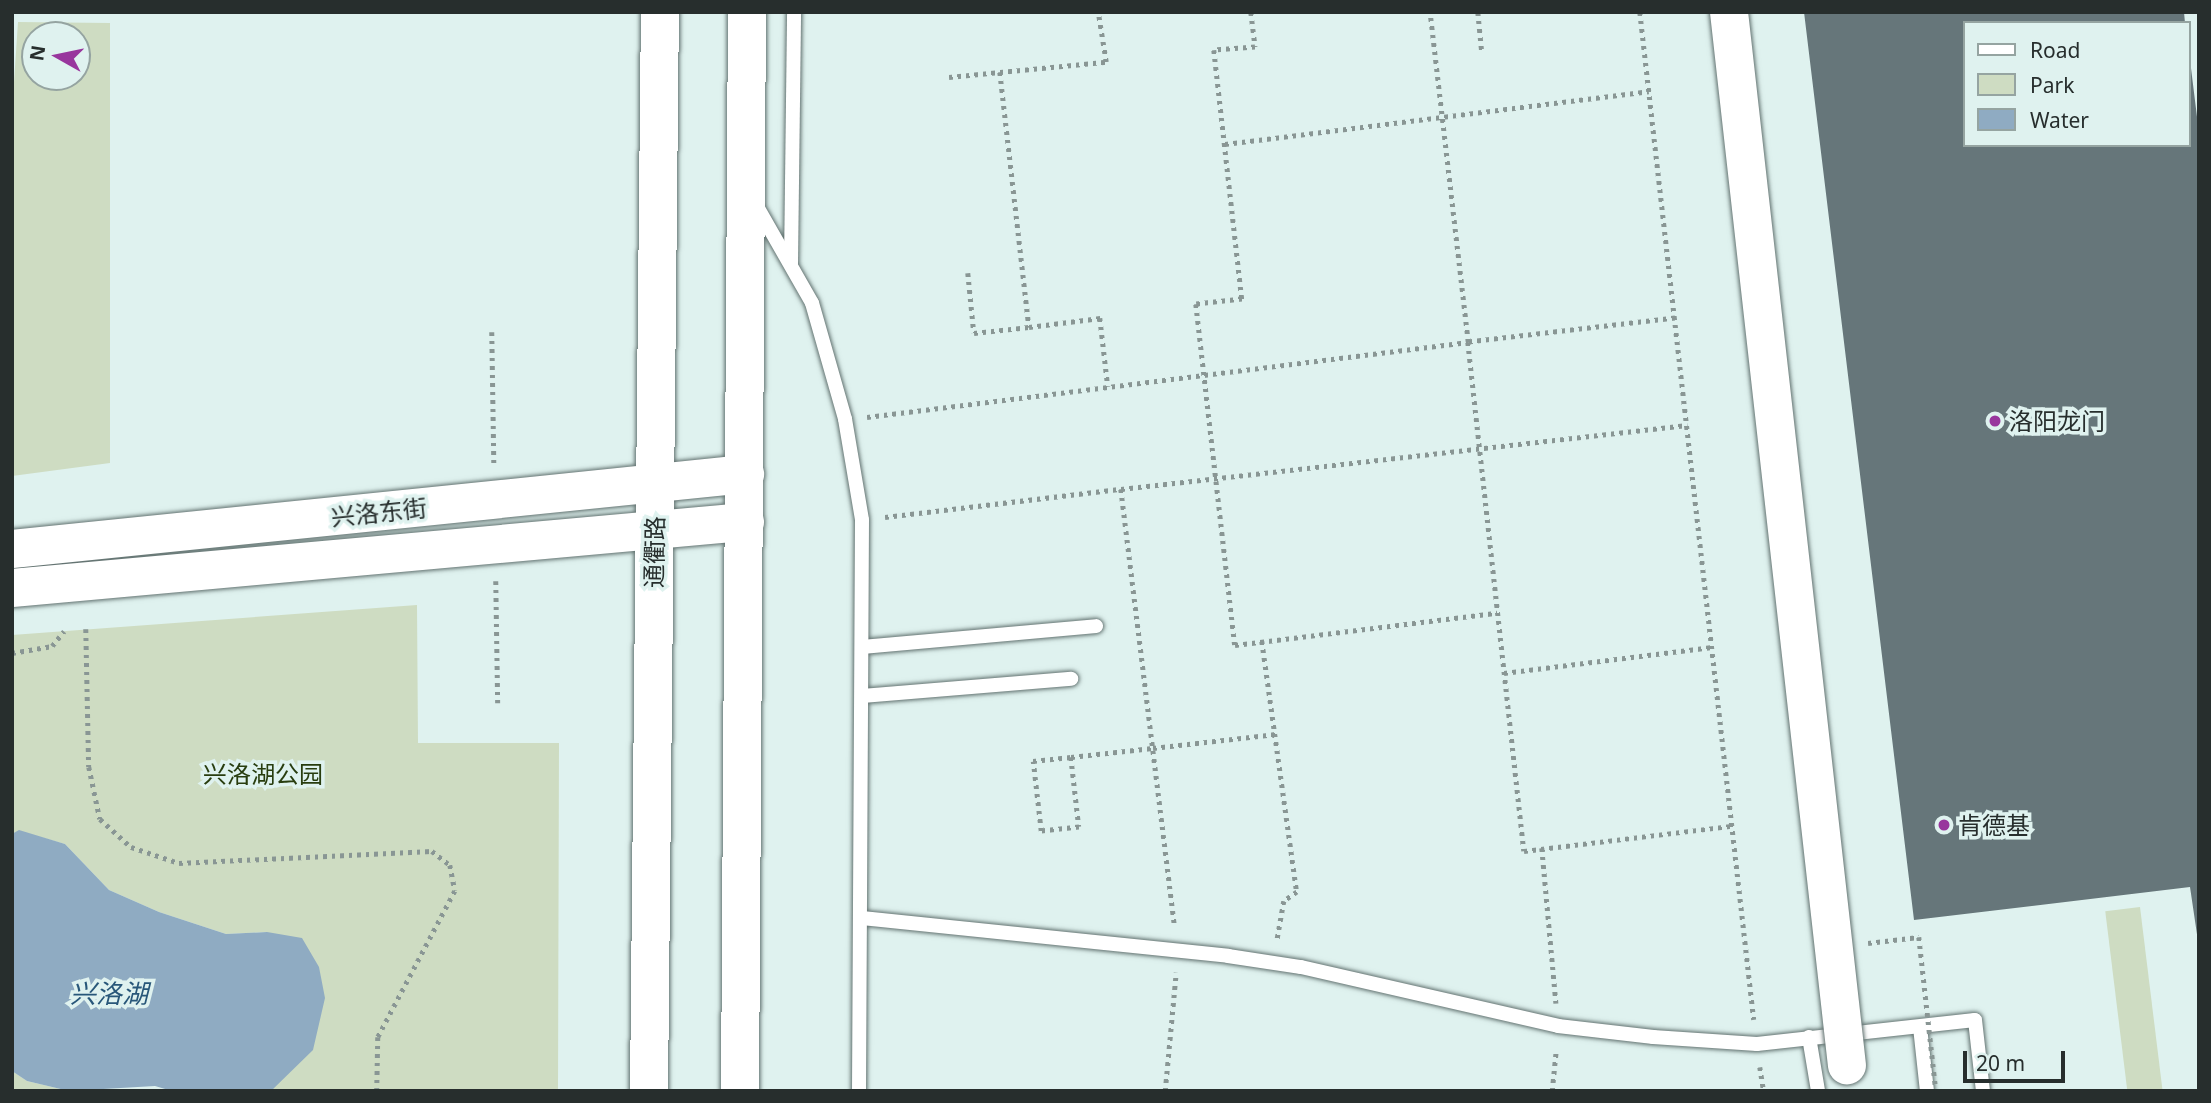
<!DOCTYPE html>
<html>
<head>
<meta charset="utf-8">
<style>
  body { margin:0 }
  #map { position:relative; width:2211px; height:1103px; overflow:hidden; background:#dff2ef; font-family:"Noto Sans","Noto Sans SC",sans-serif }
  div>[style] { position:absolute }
  .green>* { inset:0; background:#cedcc2; transform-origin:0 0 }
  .water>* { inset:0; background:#8fabc2 }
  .building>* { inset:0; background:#66767a }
  .path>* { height:4.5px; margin-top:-2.25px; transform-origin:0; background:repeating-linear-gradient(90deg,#899694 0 3.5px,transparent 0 8.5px) }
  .roads { filter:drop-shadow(0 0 2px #637371) drop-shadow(0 0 2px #637371) }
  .lane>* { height:14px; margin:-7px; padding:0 7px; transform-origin:7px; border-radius:7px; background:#fff }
  .secondary>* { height:38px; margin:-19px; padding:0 19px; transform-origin:19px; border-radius:19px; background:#fff }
  .path-bridge>* { height:4.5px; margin-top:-2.25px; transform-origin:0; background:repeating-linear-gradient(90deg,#899694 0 3.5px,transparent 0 8.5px) }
  .bridges { filter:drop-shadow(0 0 2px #637371) drop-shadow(0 0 2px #637371) }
  .secondary-bridge>* { height:38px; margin:-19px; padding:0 19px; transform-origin:19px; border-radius:19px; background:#fff }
  .dots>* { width:19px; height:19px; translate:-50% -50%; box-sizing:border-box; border:4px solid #dff2ef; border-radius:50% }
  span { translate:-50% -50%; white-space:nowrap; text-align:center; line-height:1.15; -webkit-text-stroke:7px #dff2ef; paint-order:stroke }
  .poi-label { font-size:24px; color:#272e2d }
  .left { translate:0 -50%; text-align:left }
  .street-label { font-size:24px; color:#272e2d }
  .park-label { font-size:24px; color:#283d0f }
  .water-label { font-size:26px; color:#285779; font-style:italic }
  .frame { position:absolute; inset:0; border:14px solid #272e2d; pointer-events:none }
  .legend { position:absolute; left:1963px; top:21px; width:228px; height:126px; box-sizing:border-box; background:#dff2ef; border:2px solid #95a4a1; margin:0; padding:9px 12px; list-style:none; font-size:21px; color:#272e2d }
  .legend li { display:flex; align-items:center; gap:14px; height:35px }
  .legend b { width:35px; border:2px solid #95a4a1 }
  .north { position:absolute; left:21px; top:21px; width:70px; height:70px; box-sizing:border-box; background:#dff2ef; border:2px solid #95a4a1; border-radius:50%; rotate:279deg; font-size:19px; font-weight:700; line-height:28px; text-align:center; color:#272e2d }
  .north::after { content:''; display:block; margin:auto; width:24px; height:32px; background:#98369d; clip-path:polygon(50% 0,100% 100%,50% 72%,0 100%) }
  .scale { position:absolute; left:1963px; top:1051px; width:102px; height:32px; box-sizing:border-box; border:4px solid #272e2d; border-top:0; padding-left:9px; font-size:21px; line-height:24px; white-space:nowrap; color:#272e2d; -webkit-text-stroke:5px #dff2ef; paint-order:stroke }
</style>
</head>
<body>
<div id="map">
  <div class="green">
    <div style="clip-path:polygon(evenodd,18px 22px,110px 23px,110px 463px,12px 476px,12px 112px,18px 22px,35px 35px,77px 35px,77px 77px,35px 77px,35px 35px)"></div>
    <div style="clip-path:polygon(417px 605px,418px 743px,559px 743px,558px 1091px,271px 1091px,267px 932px,226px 934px,159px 912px,109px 890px,65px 844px,19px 831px,12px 834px,12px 635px)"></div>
    <div style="left:2140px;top:907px;width:185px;height:35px;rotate:83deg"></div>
    <div style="clip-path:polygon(12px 1071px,27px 1081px,69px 1091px,12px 1091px)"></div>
  </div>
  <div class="water">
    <div style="clip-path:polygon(19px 830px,65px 844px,109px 890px,159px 912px,226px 934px,267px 932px,302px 938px,319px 967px,325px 998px,313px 1050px,271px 1091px,172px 1091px,155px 1086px,69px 1091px,27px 1081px,12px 1071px,12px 834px)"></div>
  </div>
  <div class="building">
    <div style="clip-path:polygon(1804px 12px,2184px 12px,2185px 23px,1964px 23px,1964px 145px,2188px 145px,2190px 60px,2199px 133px,2199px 948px,2190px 887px,1914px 920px)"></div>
  </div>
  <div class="path">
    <div style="left:1251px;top:12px;width:35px;rotate:83deg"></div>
    <div style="left:1255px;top:47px;width:41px;rotate:175.8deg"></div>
    <div style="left:1214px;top:50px;width:251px;rotate:83.6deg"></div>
    <div style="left:1242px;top:299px;width:46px;rotate:173.8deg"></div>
    <div style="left:1196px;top:304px;width:343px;rotate:83.5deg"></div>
    <div style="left:1235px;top:645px;width:264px;rotate:-7deg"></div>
    <div style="left:1478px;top:12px;width:41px;rotate:84.4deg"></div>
    <div style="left:1640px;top:12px;width:1014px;rotate:83.55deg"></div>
    <div style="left:1000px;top:72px;width:257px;rotate:83.5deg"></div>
    <div style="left:1029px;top:327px;width:72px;rotate:-7.2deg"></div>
    <div style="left:1100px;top:318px;width:69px;rotate:83.4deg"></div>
    <div style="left:949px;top:77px;width:158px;rotate:-5.5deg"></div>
    <div style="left:1106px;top:62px;width:51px;rotate:-99.1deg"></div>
    <div style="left:1225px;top:144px;width:427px;rotate:-7.1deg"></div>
    <div style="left:968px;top:273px;width:60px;rotate:84.3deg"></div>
    <div style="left:974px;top:333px;width:55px;rotate:-6.2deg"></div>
    <div style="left:1675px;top:318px;width:208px;rotate:173.4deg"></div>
    <div style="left:1468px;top:342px;width:512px;rotate:83.72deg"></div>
    <div style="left:1524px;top:851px;width:209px;rotate:-6.9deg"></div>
    <div style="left:492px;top:332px;width:132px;rotate:89.1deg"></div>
    <div style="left:867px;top:417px;width:606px;rotate:-7.11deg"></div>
    <div style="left:1468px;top:342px;width:332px;rotate:-96.6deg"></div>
    <div style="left:1121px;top:489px;width:570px;rotate:-6.45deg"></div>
    <div style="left:885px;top:517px;width:238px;rotate:-6.8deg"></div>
    <div style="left:1121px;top:489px;width:440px;rotate:83deg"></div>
    <div style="left:496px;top:581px;width:122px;rotate:89.1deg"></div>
    <div style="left:86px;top:629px;width:138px;rotate:88.8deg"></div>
    <div style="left:89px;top:767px;width:53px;rotate:78.1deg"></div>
    <div style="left:100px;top:819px;width:42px;rotate:42.1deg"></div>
    <div style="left:131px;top:847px;width:51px;rotate:18.4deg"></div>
    <div style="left:179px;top:863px;width:253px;rotate:-2.7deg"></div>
    <div style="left:432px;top:851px;width:23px;rotate:38deg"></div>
    <div style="left:450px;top:865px;width:26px;rotate:79deg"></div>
    <div style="left:455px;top:891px;width:165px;rotate:117.8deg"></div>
    <div style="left:378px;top:1037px;width:54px;rotate:91.1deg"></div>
    <div style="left:1262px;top:641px;width:253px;rotate:82.1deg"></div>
    <div style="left:1297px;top:892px;width:16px;rotate:145deg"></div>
    <div style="left:1284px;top:901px;width:41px;rotate:99.9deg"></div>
    <div style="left:12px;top:653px;width:41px;rotate:-9.9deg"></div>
    <div style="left:52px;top:646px;width:19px;rotate:-51deg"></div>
    <div style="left:1504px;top:673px;width:210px;rotate:-7.1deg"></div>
    <div style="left:1071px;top:757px;width:70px;rotate:83.5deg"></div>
    <div style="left:1079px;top:827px;width:38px;rotate:174deg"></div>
    <div style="left:1041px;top:831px;width:70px;rotate:-96.5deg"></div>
    <div style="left:1033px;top:761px;width:38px;rotate:-6deg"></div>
    <div style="left:1071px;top:757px;width:82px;rotate:-6.3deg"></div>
    <div style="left:1153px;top:748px;width:123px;rotate:-6.5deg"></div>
    <div style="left:1542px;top:848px;width:156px;rotate:84.8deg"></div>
    <div style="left:1760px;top:1067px;width:24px;rotate:81deg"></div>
    <div style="left:1165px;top:1091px;width:119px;rotate:-84.7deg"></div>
    <div style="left:1552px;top:1091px;width:41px;rotate:-84.4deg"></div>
  </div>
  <div class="roads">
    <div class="lane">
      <div style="left:755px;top:203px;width:115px;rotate:60.3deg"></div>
      <div style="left:812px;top:303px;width:121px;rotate:74.1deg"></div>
      <div style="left:845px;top:419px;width:102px;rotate:80.4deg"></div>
      <div style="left:862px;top:520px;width:571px;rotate:90.3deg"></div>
      <div style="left:791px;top:264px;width:252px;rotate:-89.3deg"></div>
      <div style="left:862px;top:647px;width:235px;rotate:-5.1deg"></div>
      <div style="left:862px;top:696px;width:210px;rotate:-4.7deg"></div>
      <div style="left:862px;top:918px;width:368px;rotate:5.9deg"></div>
      <div style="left:1228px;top:956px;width:74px;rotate:8.6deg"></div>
      <div style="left:1301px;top:967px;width:264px;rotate:12.9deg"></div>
      <div style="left:1558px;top:1026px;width:96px;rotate:6.6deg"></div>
      <div style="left:1653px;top:1037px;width:104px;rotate:3.9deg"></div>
      <div style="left:1757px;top:1044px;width:219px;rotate:-6.3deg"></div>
      <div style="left:1975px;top:1020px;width:71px;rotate:83.6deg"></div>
      <div style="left:1920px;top:1027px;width:64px;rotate:83.8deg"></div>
      <div style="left:1809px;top:1037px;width:55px;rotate:80.5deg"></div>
    </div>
    <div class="secondary">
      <div style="left:12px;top:549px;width:737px;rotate:-5.84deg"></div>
      <div style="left:12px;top:588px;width:736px;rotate:-5.15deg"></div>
      <div style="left:649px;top:1091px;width:1079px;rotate:-89.42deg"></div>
      <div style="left:740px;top:1091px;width:1079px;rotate:-89.63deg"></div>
    </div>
  </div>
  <div class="path-bridge">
    <div style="left:1868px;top:943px;width:51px;rotate:-6.7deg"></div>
    <div style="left:1919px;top:937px;width:155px;rotate:83.7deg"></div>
  </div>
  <div class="bridges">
    <div class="secondary-bridge">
      <div style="left:1729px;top:12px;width:1060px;rotate:83.61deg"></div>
    </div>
  </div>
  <div class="dots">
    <div style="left:1995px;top:421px;background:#98369d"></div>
    <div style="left:1944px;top:825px;background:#98369d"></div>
  </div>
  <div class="poi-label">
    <span class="left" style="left:2009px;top:421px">洛阳龙门</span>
    <span class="left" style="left:1958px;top:825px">肯德基</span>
  </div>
  <div class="street-label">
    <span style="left:379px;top:512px;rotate:-6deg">兴洛东街</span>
    <span style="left:654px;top:552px;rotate:-89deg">通衢路</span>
  </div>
  <div class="park-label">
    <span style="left:263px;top:774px">兴洛湖公园</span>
  </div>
  <div class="water-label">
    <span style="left:109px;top:994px">兴洛湖</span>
  </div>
  <div class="frame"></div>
  <ul class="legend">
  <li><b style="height:9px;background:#fff"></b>Road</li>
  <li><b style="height:19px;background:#cedcc2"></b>Park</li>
  <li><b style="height:19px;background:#8fabc2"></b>Water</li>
  </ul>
  <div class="north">N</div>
  <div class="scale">20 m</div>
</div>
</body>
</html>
